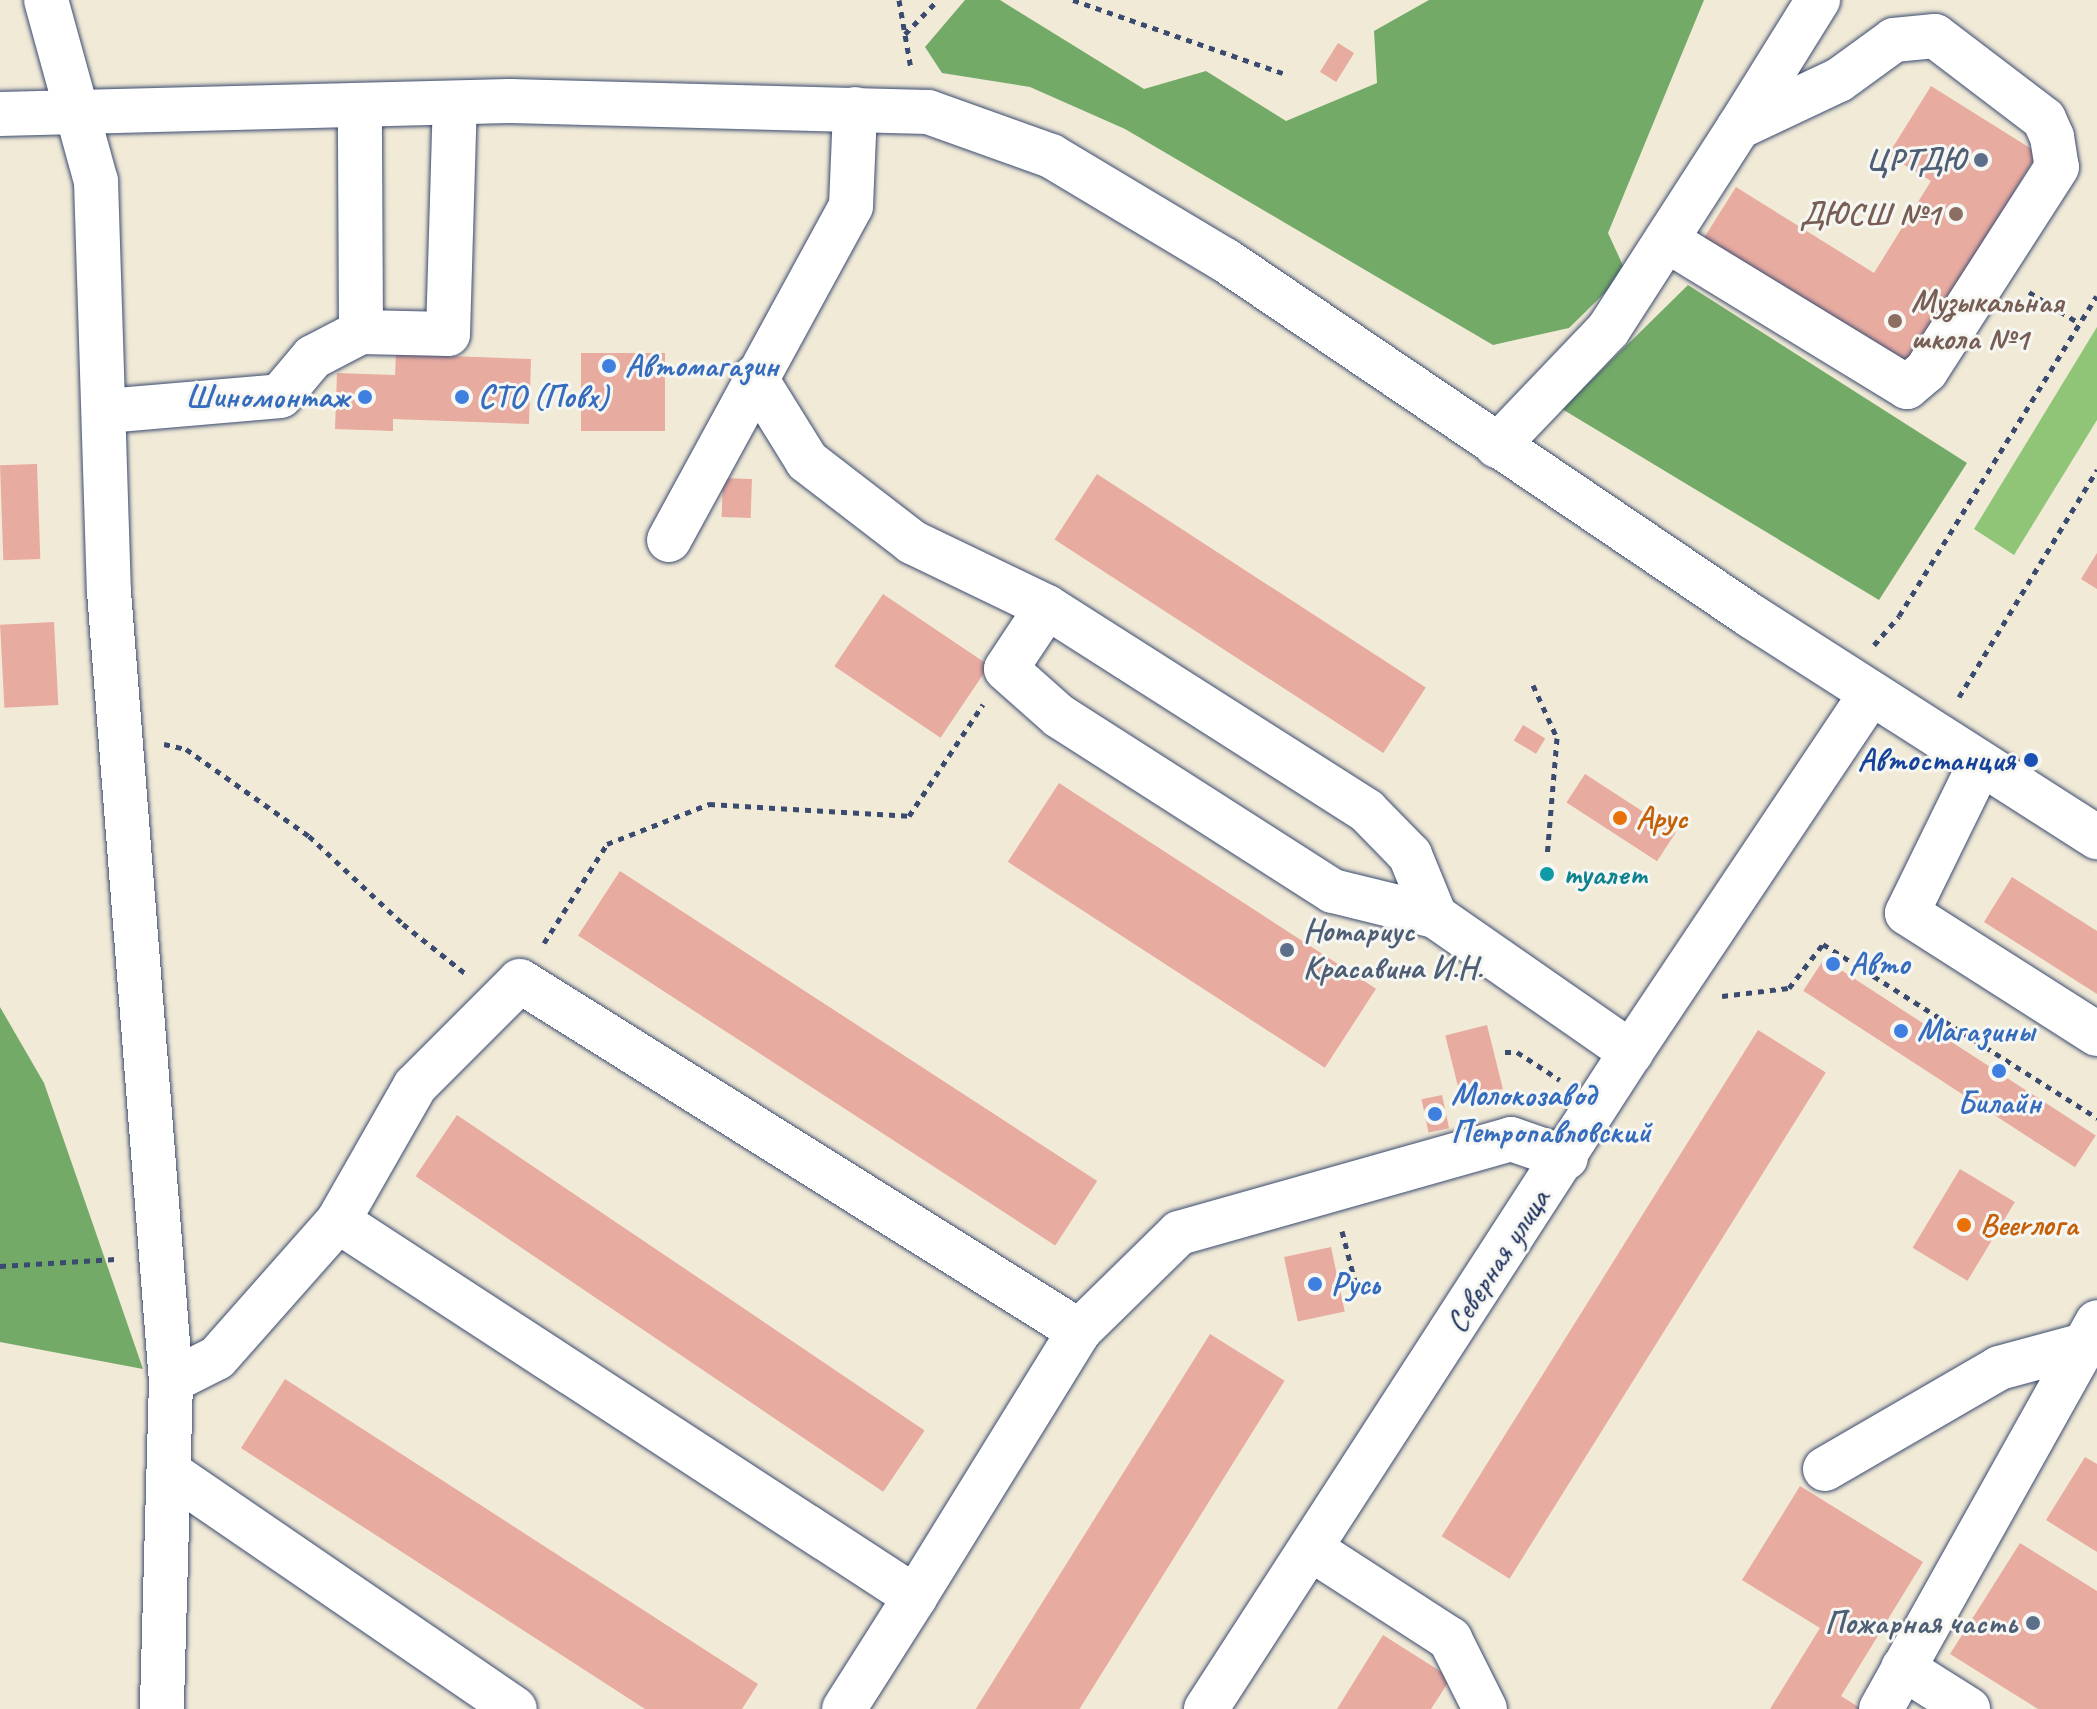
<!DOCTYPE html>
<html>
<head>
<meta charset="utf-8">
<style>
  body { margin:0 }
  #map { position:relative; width:2097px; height:1709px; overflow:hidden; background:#f1ead7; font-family:Caveat,sans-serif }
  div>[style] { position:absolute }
  .green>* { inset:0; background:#90c577 }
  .forest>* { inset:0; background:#74aa68 }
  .building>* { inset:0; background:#e8aba0; transform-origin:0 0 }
  .path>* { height:5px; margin-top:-2.5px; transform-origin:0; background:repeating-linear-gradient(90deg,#3b4b70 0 6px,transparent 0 12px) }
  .roads { filter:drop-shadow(0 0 2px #3b4b70) drop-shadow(0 0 2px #3b4b70) }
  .minor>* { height:44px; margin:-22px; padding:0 22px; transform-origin:22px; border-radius:22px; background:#fff }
  .major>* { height:44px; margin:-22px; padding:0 22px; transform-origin:22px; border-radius:22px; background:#fff }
  .dots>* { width:22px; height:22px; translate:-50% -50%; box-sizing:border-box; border:4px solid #f6f6f2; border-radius:50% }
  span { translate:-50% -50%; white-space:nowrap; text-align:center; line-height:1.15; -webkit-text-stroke:6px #f6f6f2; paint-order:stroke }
  .service-label { font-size:32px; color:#4e5e75; font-weight:700 }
  .right { translate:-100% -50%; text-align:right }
  .left { translate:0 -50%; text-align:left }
  .education-label { font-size:32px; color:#785e54; font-weight:700 }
  .shop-label { font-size:32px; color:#366cbe; font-weight:700 }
  .transit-label { font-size:32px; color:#164399; font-weight:700 }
  .food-label { font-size:32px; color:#c56008; font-weight:700 }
  .culture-label { font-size:32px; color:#0d838f; font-weight:700 }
  .street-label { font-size:32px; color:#1b2f5e }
</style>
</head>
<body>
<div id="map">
  <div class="green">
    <div style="clip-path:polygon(2097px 327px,2097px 420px,2014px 555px,1974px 529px)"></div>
  </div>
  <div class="forest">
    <div style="clip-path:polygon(965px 0,1000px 0,1144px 89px,1206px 71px,1286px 121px,1377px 83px,1374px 31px,1429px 0,1704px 0,1608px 233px,1626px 272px,1569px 328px,1493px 345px,1125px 129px,1030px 87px,942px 73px,925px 47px)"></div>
    <div style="clip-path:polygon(1688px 285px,1967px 463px,1879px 600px,1562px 409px)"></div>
    <div style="clip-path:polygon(0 1007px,44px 1083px,143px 1369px,0 1342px)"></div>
  </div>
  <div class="building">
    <div style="left:1338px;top:43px;width:19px;height:34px;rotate:32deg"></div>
    <div style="clip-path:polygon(1931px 86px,2038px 153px,1905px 368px,1702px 241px,1736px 187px,1874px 273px,1931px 181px,1888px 155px)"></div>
    <div style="left:581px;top:353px;width:84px;height:78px"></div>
    <div style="clip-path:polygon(396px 354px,531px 359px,529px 424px,393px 419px,393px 431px,335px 429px,337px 373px,395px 375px)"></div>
    <div style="left:37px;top:464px;width:95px;height:37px;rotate:88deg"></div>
    <div style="left:1097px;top:474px;width:392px;height:78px;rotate:33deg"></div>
    <div style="left:723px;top:478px;width:29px;height:39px;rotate:2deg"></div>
    <div style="clip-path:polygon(2097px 553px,2097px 589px,2081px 579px)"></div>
    <div style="left:883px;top:594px;width:128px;height:87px;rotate:34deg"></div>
    <div style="left:54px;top:622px;width:83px;height:54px;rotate:87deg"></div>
    <div style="left:1523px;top:725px;width:26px;height:18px;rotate:31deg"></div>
    <div style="left:1585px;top:774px;width:108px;height:34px;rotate:33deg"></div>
    <div style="left:1059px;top:783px;width:378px;height:94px;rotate:33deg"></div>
    <div style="left:1542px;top:865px;width:19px;height:10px;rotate:32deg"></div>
    <div style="left:620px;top:871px;width:569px;height:77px;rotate:33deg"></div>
    <div style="clip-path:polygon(2012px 877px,2097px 931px,2097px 994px,1984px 922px)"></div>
    <div style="left:1824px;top:959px;width:324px;height:38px;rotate:33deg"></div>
    <div style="left:1487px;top:1025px;width:66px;height:43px;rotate:76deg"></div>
    <div style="left:1758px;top:1030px;width:80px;height:597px;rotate:32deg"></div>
    <div style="left:1442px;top:1095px;width:34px;height:21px;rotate:78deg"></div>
    <div style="left:457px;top:1115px;width:564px;height:74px;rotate:34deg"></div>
    <div style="left:1960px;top:1169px;width:64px;height:92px;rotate:31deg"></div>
    <div style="left:1331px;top:1247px;width:66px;height:48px;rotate:78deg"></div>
    <div style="left:1210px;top:1334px;width:88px;height:446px;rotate:32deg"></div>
    <div style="clip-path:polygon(285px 1379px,758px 1684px,742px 1709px,645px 1709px,241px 1448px)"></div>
    <div style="clip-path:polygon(2085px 1457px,2097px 1464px,2097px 1552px,2046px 1520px)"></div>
    <div style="clip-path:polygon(1800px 1486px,1923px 1562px,1841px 1696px,1862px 1709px,1770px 1709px,1820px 1628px,1742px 1580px)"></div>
    <div style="clip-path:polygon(2020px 1543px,2097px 1591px,2097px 1709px,2038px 1709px,1950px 1654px)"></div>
    <div style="clip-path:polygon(1383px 1635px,1451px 1678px,1431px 1709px,1337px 1709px)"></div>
  </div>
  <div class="path">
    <div style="left:899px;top:0;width:70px;rotate:80.1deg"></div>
    <div style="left:1073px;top:0;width:225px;rotate:19.2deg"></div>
    <div style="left:905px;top:34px;width:47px;rotate:-45.9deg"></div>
    <div style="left:2029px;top:292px;width:59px;rotate:31.8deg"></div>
    <div style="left:1874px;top:645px;width:38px;rotate:-49deg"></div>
    <div style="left:1899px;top:616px;width:376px;rotate:-58.3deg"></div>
    <div style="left:1533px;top:685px;width:58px;rotate:65.6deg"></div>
    <div style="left:1557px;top:738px;width:118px;rotate:94.8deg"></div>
    <div style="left:1959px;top:697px;width:266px;rotate:-58.7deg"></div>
    <div style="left:164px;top:744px;width:23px;rotate:13deg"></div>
    <div style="left:186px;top:749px;width:151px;rotate:35.3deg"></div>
    <div style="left:309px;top:836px;width:129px;rotate:43.1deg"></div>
    <div style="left:403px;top:924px;width:80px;rotate:38.4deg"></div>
    <div style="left:544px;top:943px;width:117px;rotate:-57.5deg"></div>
    <div style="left:607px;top:844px;width:110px;rotate:-21.4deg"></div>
    <div style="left:709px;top:804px;width:200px;rotate:3.4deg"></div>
    <div style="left:909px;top:816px;width:134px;rotate:-56.5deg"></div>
    <div style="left:1722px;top:996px;width:67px;rotate:-6.8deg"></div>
    <div style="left:1789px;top:988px;width:56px;rotate:-52.3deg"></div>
    <div style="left:1823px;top:944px;width:325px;rotate:32.4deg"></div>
    <div style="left:1505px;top:1052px;width:12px"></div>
    <div style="left:1517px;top:1052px;width:51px;rotate:33.1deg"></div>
    <div style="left:1342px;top:1231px;width:60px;rotate:75.5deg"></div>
    <div style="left:0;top:1266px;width:116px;rotate:-3.5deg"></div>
  </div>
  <div class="roads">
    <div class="minor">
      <div style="left:46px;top:0;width:188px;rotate:74.6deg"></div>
      <div style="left:96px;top:181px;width:411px;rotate:88.2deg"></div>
      <div style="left:109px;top:592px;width:791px;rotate:85.51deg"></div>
      <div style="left:171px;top:1381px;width:328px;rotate:91.6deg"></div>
      <div style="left:1739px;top:127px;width:150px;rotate:-58.1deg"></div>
      <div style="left:361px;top:332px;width:87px;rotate:1.3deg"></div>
      <div style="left:448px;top:334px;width:231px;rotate:-88.3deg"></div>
      <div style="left:755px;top:377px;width:99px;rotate:58.2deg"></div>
      <div style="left:807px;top:461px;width:133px;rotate:37.6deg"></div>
      <div style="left:912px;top:542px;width:150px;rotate:25.7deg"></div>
      <div style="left:1047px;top:607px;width:379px;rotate:32.5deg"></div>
      <div style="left:1367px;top:811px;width:62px;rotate:45.7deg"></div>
      <div style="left:1410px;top:855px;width:66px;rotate:67.7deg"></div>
      <div style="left:106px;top:411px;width:175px;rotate:-4.9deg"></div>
      <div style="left:280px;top:396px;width:51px;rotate:-49.8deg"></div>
      <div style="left:313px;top:357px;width:54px;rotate:-27.5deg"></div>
      <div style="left:361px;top:332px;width:226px;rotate:-90.3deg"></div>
      <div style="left:1497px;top:446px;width:161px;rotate:-46.3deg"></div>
      <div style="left:1608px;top:330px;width:242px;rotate:-57.2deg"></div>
      <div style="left:1739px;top:127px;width:110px;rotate:-25.2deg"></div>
      <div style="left:1839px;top:80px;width:68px;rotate:-36deg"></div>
      <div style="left:1894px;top:40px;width:41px;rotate:-5.6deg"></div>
      <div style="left:1935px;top:36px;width:137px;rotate:37.3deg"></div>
      <div style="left:2044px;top:119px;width:20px;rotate:66deg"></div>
      <div style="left:2052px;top:137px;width:30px;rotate:81deg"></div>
      <div style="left:2057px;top:167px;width:242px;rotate:122.7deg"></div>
      <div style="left:1926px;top:371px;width:25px;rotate:140deg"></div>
      <div style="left:1907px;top:387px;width:282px;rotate:-148.6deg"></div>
      <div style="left:669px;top:540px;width:380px;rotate:-61.4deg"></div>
      <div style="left:851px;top:206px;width:97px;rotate:-87.6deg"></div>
      <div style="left:1047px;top:607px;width:74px;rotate:123.5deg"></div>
      <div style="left:1006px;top:669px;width:71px;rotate:41.6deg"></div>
      <div style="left:1059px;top:716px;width:325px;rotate:32.6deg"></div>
      <div style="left:1333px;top:891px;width:105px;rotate:13.8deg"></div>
      <div style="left:1435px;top:916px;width:239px;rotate:34.8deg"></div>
      <div style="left:1980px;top:764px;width:166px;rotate:116.1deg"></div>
      <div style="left:1907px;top:913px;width:225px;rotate:32.5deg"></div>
      <div style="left:338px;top:1221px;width:689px;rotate:33.09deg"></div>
      <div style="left:915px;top:1597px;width:312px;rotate:-58.3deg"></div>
      <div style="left:171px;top:1381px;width:51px;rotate:-26.6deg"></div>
      <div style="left:217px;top:1358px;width:183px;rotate:-48.5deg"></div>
      <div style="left:338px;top:1221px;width:155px;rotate:-60.3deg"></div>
      <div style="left:415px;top:1086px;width:148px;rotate:-45deg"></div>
      <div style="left:520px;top:981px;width:660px;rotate:32.05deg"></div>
      <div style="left:1079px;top:1331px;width:140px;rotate:-44.4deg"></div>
      <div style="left:1179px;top:1233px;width:345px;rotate:-15.8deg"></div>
      <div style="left:1511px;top:1139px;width:58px;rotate:19.1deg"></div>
      <div style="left:1825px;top:1469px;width:201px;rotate:-30.1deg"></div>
      <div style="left:1999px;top:1368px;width:88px;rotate:-15.1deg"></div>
      <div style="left:169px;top:1472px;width:419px;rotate:34.4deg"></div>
      <div style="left:1311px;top:1549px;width:166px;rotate:32.9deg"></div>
      <div style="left:1450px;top:1639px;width:78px;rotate:63.4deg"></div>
      <div style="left:1903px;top:1668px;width:77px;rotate:32.2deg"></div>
      <div style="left:844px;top:1709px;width:133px;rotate:-57.6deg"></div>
      <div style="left:1206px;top:1709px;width:782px;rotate:-57.1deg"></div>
      <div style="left:1631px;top:1052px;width:431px;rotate:-56.2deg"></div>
      <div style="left:1881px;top:1709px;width:443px;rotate:-60.8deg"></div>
    </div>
    <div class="major">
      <div style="left:0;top:114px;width:510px;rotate:-1.46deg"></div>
      <div style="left:510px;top:101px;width:418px;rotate:1.5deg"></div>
      <div style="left:928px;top:112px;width:131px;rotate:19.7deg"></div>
      <div style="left:1051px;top:156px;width:203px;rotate:30.9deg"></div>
      <div style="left:1225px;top:260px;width:635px;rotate:34.09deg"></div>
      <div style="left:1751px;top:616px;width:411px;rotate:32.6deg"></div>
    </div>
  </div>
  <div class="dots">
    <div style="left:1981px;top:160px;background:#5c6f8a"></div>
    <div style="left:1956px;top:214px;background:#8d6e63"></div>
    <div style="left:1895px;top:321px;background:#8d6e63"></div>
    <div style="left:609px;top:366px;background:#3f7fe0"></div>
    <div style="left:365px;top:397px;background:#3f7fe0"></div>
    <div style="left:462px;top:397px;background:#3f7fe0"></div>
    <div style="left:2031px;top:760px;background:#1a4fb4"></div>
    <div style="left:1620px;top:818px;background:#e8710a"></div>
    <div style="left:1547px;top:874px;background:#0f9aa8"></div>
    <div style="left:1287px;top:950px;background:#5c6f8a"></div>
    <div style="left:1833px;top:964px;background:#3f7fe0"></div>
    <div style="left:1901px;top:1031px;background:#3f7fe0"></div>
    <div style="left:1999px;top:1071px;background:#3f7fe0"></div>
    <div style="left:1435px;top:1114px;background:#3f7fe0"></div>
    <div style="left:1964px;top:1225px;background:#e8710a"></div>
    <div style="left:1315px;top:1284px;background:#3f7fe0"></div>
    <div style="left:2033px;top:1623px;background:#5c6f8a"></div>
  </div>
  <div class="service-label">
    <span class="right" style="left:1965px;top:160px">ЦРТДЮ</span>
    <span class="left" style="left:1303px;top:950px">Нотариус<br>Красавина И.Н.</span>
    <span class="right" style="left:2017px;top:1623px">Пожарная часть</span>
  </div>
  <div class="education-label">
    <span class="right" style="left:1940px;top:214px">ДЮСШ №1</span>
    <span class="left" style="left:1911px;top:321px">Музыкальная<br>школа №1</span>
  </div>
  <div class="shop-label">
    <span class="left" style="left:625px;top:366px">Автомагазин</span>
    <span class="right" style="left:349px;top:397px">Шиномонтаж</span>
    <span class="left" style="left:478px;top:397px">СТО (Повх)</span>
    <span class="left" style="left:1849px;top:964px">Авто</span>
    <span class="left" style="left:1917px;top:1031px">Магазины</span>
    <span class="left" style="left:1451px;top:1114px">Молокозавод<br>Петропавловский</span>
    <span style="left:1999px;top:1103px">Билайн</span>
    <span class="left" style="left:1331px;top:1284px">Русь</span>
  </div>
  <div class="transit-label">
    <span class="right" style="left:2015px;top:760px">Автостанция</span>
  </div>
  <div class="food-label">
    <span class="left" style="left:1636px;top:818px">Арус</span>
    <span class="left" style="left:1980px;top:1225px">Beerлога</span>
  </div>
  <div class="culture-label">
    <span class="left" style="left:1563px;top:874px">туалет</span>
  </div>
  <div class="street-label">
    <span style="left:1498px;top:1261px;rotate:-57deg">Северная улица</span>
  </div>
</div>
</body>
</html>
